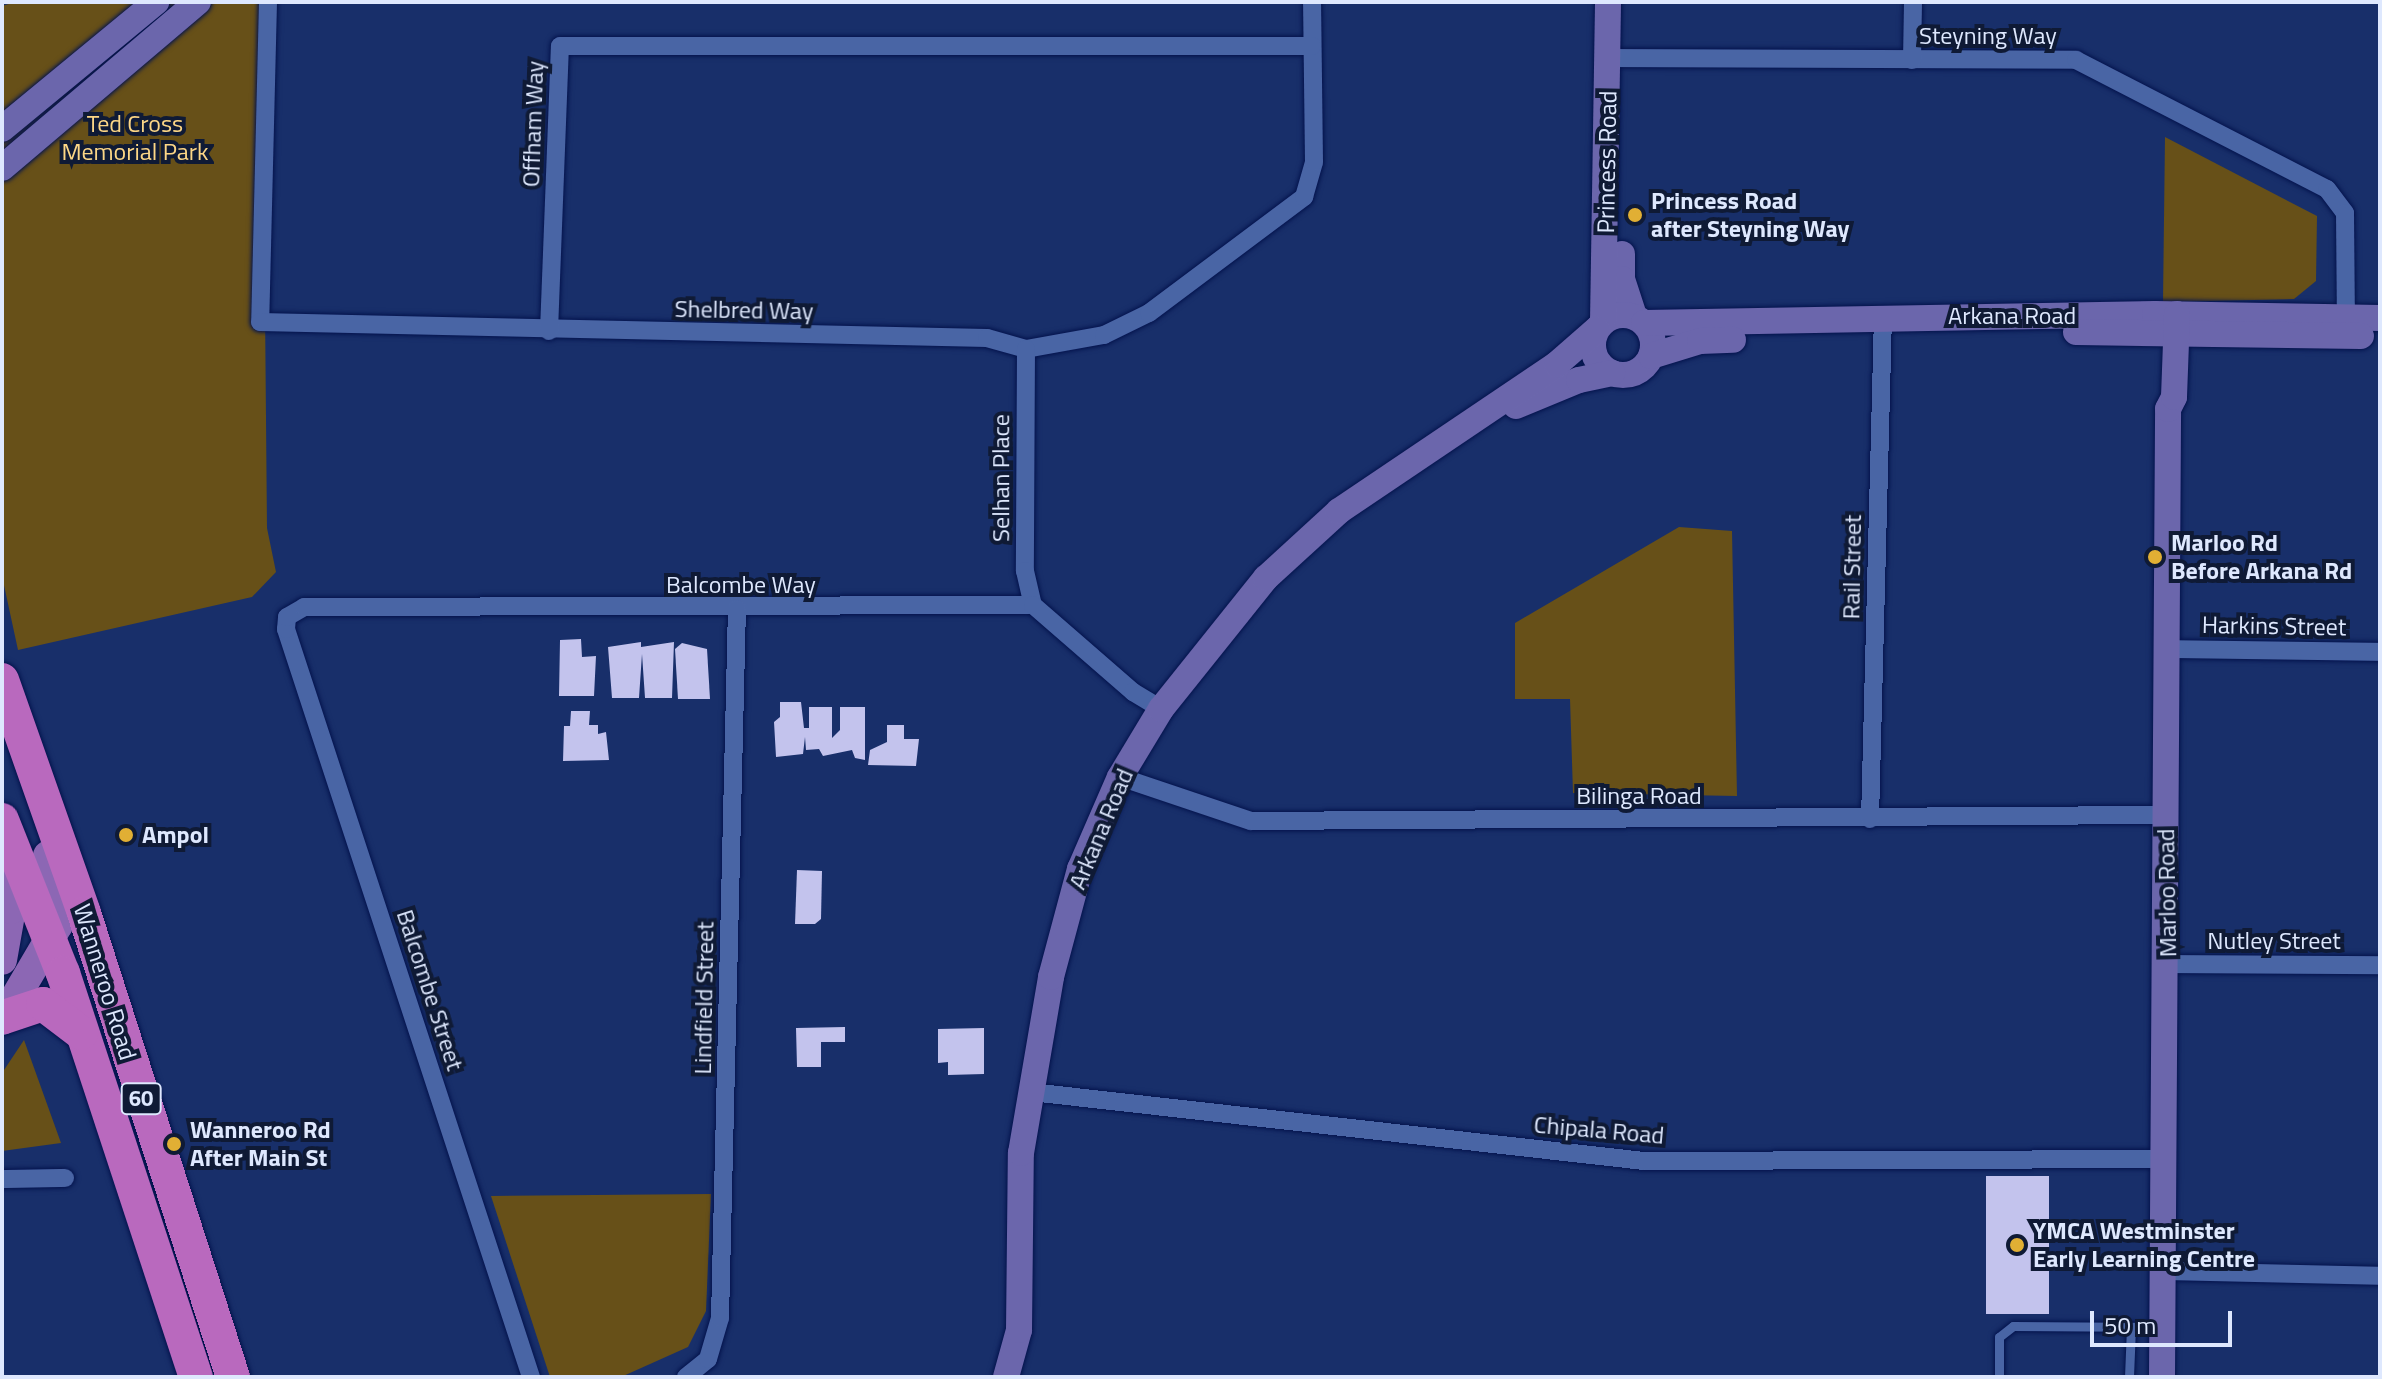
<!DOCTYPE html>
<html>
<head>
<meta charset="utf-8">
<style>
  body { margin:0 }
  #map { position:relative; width:2382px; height:1379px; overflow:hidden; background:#182f6a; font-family:"Titillium Web",sans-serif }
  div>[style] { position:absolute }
  .green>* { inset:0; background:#675018 }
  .building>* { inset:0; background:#c3c3ed; transform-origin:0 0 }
  .roads { filter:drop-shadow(0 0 2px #04134d) drop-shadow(0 0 2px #04134d) }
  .lane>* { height:9px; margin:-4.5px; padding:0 4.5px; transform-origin:4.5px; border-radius:4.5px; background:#4965a5 }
  .street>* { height:18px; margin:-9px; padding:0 9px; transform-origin:9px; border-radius:9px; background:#4965a5 }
  .secondary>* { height:26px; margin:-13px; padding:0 13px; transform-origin:13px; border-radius:13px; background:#6b66ac }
  .secondary>.ring { margin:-13px; padding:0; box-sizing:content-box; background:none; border:26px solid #6b66ac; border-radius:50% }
  .primary>* { height:30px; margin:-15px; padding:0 15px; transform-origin:15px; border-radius:15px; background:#8c67b4 }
  .highway>* { height:34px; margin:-17px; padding:0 17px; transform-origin:17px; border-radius:17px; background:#b969be }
  .dots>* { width:22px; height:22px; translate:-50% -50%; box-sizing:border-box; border:4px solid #0f1a35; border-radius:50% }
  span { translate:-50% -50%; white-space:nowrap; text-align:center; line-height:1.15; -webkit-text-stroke:8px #0f1a35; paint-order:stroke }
  .shield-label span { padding:2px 6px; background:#0f1a35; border:2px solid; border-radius:6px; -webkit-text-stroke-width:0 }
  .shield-label { font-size:22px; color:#dee8fe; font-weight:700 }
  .street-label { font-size:24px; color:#dee8fe }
  .park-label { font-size:24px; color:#fcd686 }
  .poi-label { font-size:24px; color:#dee8fe; font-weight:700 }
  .left { translate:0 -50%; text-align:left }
  .frame { position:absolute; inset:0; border:4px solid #dee8fe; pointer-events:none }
  .scale { position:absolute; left:2090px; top:1311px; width:142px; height:36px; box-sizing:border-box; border:4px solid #dee8fe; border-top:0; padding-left:10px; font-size:24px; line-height:28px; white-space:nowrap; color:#dee8fe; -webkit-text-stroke:6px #0f1a35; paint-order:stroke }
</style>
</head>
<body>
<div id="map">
  <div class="green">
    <div style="clip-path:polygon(16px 2px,272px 2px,265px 307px,267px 528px,276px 572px,252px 597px,18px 650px,2px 576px,2px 6px)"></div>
    <div style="clip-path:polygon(2165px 137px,2317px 216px,2316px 281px,2294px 299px,2163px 302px)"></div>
    <div style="clip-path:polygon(1679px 527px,1732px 531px,1737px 796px,1573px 793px,1570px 699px,1515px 699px,1515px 623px)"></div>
    <div style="clip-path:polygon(24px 1040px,61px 1143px,2px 1151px,2px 1073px)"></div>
    <div style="clip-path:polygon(711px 1194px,706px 1311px,688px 1347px,621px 1377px,550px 1377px,491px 1196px)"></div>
  </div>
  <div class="building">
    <div style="clip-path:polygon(581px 639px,582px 657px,596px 656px,594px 696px,559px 696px,560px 640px)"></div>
    <div style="clip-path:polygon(641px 642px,641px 647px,674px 642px,672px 698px,645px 698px,642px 654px,639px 698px,612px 698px,608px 647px)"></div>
    <div style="clip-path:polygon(682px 643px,707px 649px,710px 699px,678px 699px,675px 649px)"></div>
    <div style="clip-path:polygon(780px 702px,801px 702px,804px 728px,809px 728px,809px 707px,832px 707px,832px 738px,840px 730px,840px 707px,865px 707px,865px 760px,855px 758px,852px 750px,823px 756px,819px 749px,806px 750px,805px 737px,803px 754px,776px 757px,774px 722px,780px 717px)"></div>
    <div style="clip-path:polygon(571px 711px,590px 711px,589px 725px,598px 725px,598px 734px,606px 732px,609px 760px,563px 761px,564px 726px,570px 726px)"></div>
    <div style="clip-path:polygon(887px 725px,904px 725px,904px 739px,919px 739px,916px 766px,868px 765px,870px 750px,887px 742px)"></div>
    <div style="clip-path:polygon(797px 870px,822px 871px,821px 919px,815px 924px,795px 924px)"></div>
    <div style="clip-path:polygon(845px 1027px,845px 1042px,821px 1042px,821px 1067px,797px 1067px,796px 1028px)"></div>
    <div style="clip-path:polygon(984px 1028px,984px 1074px,948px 1075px,948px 1062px,938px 1063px,938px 1029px)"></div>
    <div style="left:1986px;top:1176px;width:63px;height:138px"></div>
  </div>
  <div class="roads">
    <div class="lane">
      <div style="left:1999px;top:1377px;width:40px;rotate:-90deg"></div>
      <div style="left:1999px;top:1337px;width:18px;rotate:-38deg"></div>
      <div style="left:2013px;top:1326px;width:145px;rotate:0.4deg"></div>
      <div style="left:2129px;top:1377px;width:50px;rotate:-87.7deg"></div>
    </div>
    <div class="street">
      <div style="left:268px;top:2px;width:320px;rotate:91.4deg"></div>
      <div style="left:260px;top:322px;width:727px;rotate:1.26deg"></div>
      <div style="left:987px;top:338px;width:41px;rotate:15.8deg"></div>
      <div style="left:1026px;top:349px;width:79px;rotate:-10.2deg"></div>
      <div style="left:1104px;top:335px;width:50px;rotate:-26.1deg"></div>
      <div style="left:1149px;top:313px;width:194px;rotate:-36.8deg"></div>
      <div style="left:1304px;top:197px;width:36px;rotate:-74deg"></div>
      <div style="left:1314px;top:162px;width:160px;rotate:-90.7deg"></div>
      <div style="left:1608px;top:58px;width:468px;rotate:0.2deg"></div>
      <div style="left:2076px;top:60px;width:282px;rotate:27.2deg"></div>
      <div style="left:2327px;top:189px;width:30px;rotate:53deg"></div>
      <div style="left:2345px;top:213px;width:116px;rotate:89.5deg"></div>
      <div style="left:1912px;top:60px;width:58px;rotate:-89deg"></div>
      <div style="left:549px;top:331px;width:285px;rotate:-87.8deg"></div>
      <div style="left:560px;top:46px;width:752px"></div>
      <div style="left:1026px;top:349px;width:222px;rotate:90.3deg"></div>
      <div style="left:1025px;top:571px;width:35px;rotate:77deg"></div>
      <div style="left:2166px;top:649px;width:214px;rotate:0.8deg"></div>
      <div style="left:1120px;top:777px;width:138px;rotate:18.6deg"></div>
      <div style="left:1251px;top:821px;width:915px;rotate:-0.38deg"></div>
      <div style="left:1870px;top:819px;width:503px;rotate:-88.52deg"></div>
      <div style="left:2168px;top:964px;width:212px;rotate:0.3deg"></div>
      <div style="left:1031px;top:1092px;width:617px;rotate:6.42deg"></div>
      <div style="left:1644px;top:1161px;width:522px;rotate:-0.22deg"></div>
      <div style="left:2px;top:1179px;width:63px;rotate:-0.9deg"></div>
      <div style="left:2164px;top:1271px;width:216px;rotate:1.3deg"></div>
      <div style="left:531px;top:1377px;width:787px;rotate:-108.14deg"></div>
      <div style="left:286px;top:629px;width:12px;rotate:-85deg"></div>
      <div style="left:287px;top:617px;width:20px;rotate:-30deg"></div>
      <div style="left:304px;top:607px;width:729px;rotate:-0.16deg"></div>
      <div style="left:1033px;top:605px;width:133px;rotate:41deg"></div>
      <div style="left:1133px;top:692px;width:33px;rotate:31deg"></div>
      <div style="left:686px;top:1377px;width:28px;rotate:-39deg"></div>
      <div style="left:708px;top:1359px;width:43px;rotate:-73.7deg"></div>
      <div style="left:720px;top:1318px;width:709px;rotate:-88.63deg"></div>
    </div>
    <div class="secondary">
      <div style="left:2px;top:129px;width:200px;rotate:-39.5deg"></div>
      <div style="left:2px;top:168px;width:257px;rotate:-40.3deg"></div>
      <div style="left:1622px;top:254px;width:25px;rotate:90deg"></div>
      <div style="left:1622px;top:279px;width:39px;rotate:72deg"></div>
      <div class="ring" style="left:1593px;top:315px;width:34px;height:34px"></div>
      <div style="left:1603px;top:322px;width:320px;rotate:-89.1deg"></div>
      <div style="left:1644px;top:323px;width:511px;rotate:-1.01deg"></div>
      <div style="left:2155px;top:314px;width:225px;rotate:1deg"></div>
      <div style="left:2076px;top:332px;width:285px;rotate:0.8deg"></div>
      <div style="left:1651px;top:356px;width:51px;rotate:-17deg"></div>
      <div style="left:1700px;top:341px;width:33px;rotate:-2deg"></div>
      <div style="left:1516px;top:406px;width:68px;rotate:-22.4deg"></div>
      <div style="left:1579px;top:380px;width:34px;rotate:-12deg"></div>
      <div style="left:1006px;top:1377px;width:49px;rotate:-74.5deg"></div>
      <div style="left:1019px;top:1330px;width:177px;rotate:-89.4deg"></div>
      <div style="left:1021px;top:1153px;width:179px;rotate:-80.3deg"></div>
      <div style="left:1051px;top:977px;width:112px;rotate:-75deg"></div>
      <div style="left:1080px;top:869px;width:100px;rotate:-66.5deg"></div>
      <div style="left:1120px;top:777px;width:79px;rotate:-58.9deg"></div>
      <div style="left:1161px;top:709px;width:168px;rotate:-51.3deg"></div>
      <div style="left:1266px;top:578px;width:99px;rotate:-42.5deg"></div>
      <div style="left:1339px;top:511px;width:263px;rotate:-34deg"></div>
      <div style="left:1557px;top:364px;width:53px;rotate:-41.2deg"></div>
      <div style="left:2162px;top:1377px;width:968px;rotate:-89.64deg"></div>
      <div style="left:2168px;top:409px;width:13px;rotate:-63deg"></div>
      <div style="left:2174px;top:397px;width:83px;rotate:-87.9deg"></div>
    </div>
    <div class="primary">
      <div style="left:2px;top:960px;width:52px;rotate:-80deg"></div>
      <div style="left:11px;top:909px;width:62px;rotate:-95.5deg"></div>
      <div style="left:2px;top:1020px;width:110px;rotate:-59.5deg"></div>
      <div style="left:58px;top:925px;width:28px;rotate:-86deg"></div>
      <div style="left:60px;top:897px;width:43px;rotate:-106.3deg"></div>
    </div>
    <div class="highway">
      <div style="left:2px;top:680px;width:247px;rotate:70.6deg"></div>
      <div style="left:84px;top:913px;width:487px;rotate:72.2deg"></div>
      <div style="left:2px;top:820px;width:165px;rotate:68.3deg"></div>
      <div style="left:63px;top:973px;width:425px;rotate:71.8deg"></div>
      <div style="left:4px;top:1017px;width:41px;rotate:-18.4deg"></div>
      <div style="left:43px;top:1004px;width:48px;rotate:37.3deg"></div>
    </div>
  </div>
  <div class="dots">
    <div style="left:1635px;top:215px;background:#e1af34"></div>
    <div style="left:2155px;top:557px;background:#e1af34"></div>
    <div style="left:126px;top:835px;background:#e1af34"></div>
    <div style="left:174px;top:1144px;background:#e1af34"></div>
    <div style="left:2017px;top:1245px;background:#e1af34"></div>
  </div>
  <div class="shield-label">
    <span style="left:141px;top:1099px">60</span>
  </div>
  <div class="street-label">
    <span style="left:1988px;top:36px">Steyning Way</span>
    <span style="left:533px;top:124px;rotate:-88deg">Offham Way</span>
    <span style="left:1607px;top:162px;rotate:-89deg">Princess Road</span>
    <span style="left:744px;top:310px;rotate:1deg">Shelbred Way</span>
    <span style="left:2012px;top:316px">Arkana Road</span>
    <span style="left:1001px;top:478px;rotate:-90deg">Selhan Place</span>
    <span style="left:1852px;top:567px;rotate:-89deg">Rail Street</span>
    <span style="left:741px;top:585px">Balcombe Way</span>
    <span style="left:2274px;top:626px;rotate:1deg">Harkins Street</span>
    <span style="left:1639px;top:796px">Bilinga Road</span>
    <span style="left:1101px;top:829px;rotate:-67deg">Arkana Road</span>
    <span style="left:2167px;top:893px;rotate:-91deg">Marloo Road</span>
    <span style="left:2274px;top:941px">Nutley Street</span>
    <span style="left:105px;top:982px;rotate:73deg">Wanneroo Road</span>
    <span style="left:430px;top:990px;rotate:72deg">Balcombe Street</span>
    <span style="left:704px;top:998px;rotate:-89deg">Lindfield Street</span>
    <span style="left:1599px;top:1130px;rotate:5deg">Chipala Road</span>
  </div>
  <div class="park-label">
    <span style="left:135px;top:138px">Ted Cross<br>Memorial Park</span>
  </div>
  <div class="poi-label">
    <span class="left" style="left:1651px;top:215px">Princess Road<br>after Steyning Way</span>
    <span class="left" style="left:2171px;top:557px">Marloo Rd<br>Before Arkana Rd</span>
    <span class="left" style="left:142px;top:835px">Ampol</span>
    <span class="left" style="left:190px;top:1144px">Wanneroo Rd<br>After Main St</span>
    <span class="left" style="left:2033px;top:1245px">YMCA Westminster<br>Early Learning Centre</span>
  </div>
  <div class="frame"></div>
  <div class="scale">50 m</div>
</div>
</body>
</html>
